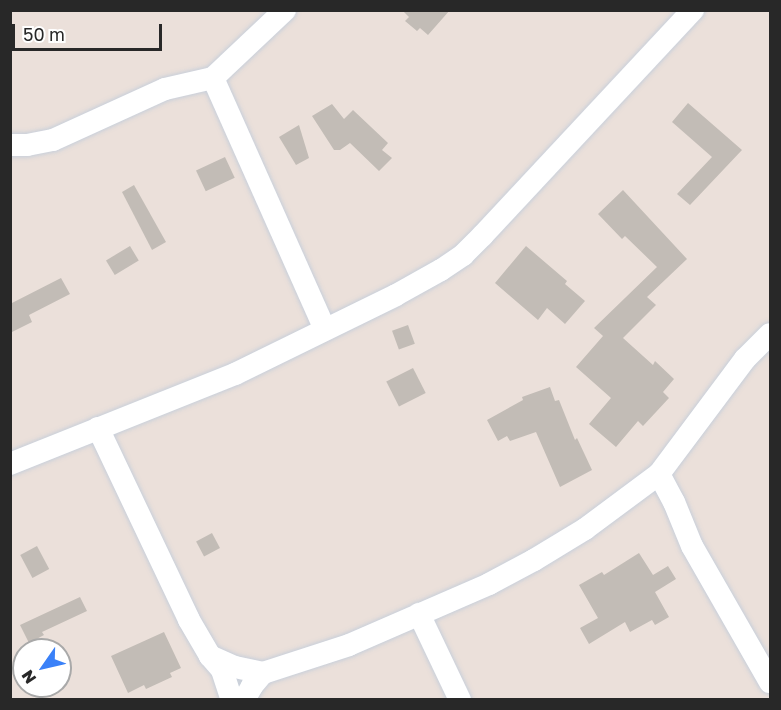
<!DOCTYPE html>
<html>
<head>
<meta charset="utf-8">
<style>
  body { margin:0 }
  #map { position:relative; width:781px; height:710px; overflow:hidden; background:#ebe0da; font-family:"Golos Text",sans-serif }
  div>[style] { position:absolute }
  .building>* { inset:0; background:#c2bcb6; transform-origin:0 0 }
  .roads { filter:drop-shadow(0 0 2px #c8cfda) drop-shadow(0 0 2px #c8cfda) }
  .minor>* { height:22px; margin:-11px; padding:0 11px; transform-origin:11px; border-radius:11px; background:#fff }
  span { translate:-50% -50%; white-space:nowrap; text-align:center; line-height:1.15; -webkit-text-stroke:5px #fff; paint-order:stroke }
  .frame { position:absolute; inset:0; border:12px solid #282828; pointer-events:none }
  .north { position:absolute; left:12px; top:638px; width:60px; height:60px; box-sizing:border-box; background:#fff; border:2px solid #a9a9a9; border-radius:50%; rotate:236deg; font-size:16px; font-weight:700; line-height:24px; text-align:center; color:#282828 }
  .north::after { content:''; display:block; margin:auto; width:21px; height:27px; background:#3a81f8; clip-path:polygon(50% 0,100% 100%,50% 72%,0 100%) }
  .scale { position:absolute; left:12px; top:24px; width:150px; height:27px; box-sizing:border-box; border:3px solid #282828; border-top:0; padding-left:8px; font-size:18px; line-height:21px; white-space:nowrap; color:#282828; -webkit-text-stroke:4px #fff; paint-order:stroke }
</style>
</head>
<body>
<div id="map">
  <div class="building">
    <div style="clip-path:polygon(402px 10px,450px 10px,428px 35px,420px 28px,417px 31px,405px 21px,409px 17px)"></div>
    <div style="clip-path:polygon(688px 103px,742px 150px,690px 205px,677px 194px,712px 157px,672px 122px)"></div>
    <div style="clip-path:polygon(332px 104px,344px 119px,353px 110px,388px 143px,382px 150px,392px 158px,379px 171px,350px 143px,340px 150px,334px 150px,312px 116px)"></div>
    <div style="clip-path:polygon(299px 125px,309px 158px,296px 165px,279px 137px)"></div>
    <div style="left:225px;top:157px;width:23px;height:32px;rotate:65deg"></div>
    <div style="clip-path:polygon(134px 185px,166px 242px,152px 250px,122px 192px)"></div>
    <div style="clip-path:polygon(623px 190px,687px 259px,647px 297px,656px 305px,623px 338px,653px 365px,655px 361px,674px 379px,663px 392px,669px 398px,643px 426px,638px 421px,616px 447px,589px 424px,611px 398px,576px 367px,603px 336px,594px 328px,657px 267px,625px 236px,622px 239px,598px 214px)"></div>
    <div style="left:130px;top:246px;width:17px;height:28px;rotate:59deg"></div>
    <div style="clip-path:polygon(526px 246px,567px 281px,565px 284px,585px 301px,565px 324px,547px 308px,538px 320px,495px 283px)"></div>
    <div style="clip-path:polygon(61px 278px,70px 294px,29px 315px,32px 322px,10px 333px,10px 304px)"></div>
    <div style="left:408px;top:325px;width:20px;height:17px;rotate:70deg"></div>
    <div style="left:413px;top:368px;width:28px;height:30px;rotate:63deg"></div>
    <div style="clip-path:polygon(550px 387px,555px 401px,559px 400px,575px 440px,577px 438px,592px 470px,560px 487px,536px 432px,510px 441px,507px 436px,498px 441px,487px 420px,523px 400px,522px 397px)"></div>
    <div style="left:212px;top:533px;width:17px;height:18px;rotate:62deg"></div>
    <div style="left:37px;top:546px;width:26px;height:19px;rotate:62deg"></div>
    <div style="clip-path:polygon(639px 553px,653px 575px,668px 566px,676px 579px,655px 592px,669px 617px,655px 625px,652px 620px,630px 632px,625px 622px,589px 644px,580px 628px,598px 618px,579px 585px,602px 572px,604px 575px)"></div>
    <div style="clip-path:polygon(80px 597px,87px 611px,42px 632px,44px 635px,29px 643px,20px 625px)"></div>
    <div style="clip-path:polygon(164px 632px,181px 668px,170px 673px,172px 677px,146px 689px,144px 685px,128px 693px,111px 656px)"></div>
  </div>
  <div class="roads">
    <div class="minor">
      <div style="left:213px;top:78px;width:275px;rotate:66deg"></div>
      <div style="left:10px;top:145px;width:17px"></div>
      <div style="left:27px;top:145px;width:26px;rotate:-11deg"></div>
      <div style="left:53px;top:140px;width:123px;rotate:-24.5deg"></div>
      <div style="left:165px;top:89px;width:49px;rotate:-12.9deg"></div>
      <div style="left:213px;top:78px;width:99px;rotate:-43.4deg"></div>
      <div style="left:98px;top:428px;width:212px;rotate:64.6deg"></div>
      <div style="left:189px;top:620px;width:42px;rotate:59.7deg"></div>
      <div style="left:210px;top:656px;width:18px;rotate:49deg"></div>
      <div style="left:222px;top:670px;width:32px;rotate:72deg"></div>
      <div style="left:10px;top:464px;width:242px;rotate:-21.8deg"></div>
      <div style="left:235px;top:374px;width:179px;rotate:-26.1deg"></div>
      <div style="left:396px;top:295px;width:51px;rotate:-29.1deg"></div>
      <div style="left:441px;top:270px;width:27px;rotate:-34deg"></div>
      <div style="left:463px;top:255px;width:28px;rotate:-45deg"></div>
      <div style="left:483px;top:235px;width:308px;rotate:-47deg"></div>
      <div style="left:659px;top:474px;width:32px;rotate:62deg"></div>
      <div style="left:674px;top:502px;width:48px;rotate:67.8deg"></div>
      <div style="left:692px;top:546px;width:157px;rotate:60.2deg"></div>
      <div style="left:419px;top:614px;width:95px;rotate:64.5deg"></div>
      <div style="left:210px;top:656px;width:27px;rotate:24deg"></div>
      <div style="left:235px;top:667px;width:29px;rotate:12deg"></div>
      <div style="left:263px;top:673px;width:90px;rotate:-18deg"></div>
      <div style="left:349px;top:645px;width:153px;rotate:-23.5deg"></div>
      <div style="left:489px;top:584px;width:51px;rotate:-28.1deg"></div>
      <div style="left:534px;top:560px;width:60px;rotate:-31.3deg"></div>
      <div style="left:585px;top:529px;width:92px;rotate:-36.6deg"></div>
      <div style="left:659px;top:474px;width:144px;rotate:-53.2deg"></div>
      <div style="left:745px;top:359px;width:35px;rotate:-45deg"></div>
      <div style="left:244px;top:700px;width:16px;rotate:-60deg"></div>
      <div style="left:252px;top:686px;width:17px;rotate:-50deg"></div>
    </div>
  </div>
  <div class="frame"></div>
  <div class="north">N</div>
  <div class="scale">50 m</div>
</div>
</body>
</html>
